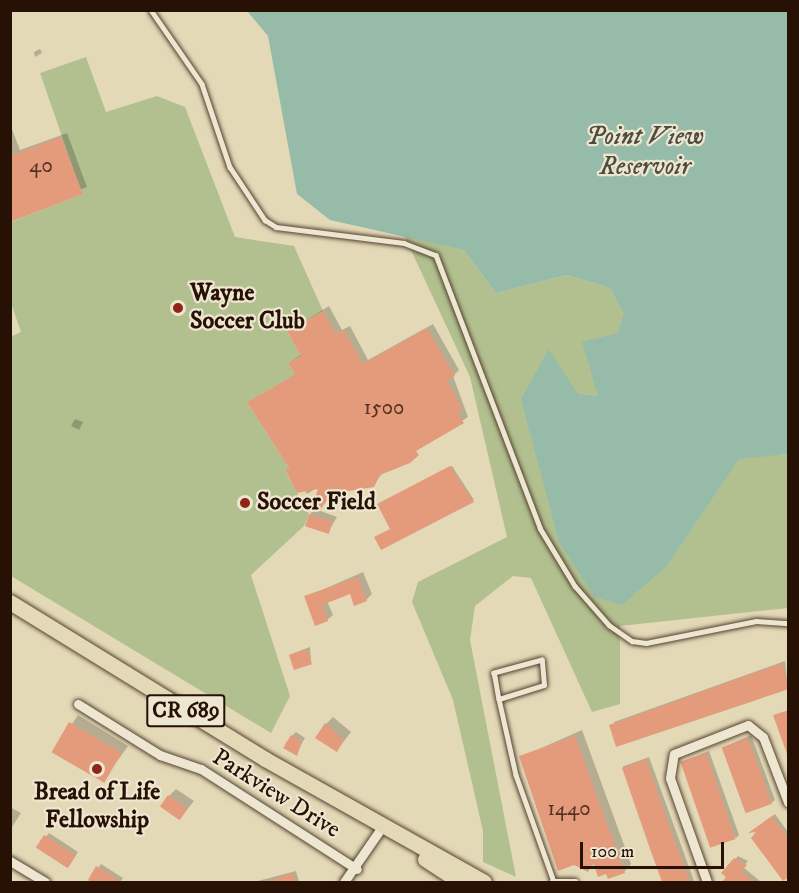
<!DOCTYPE html>
<html>
<head>
<meta charset="utf-8">
<style>
  body { margin:0 }
  #map { position:relative; width:799px; height:893px; overflow:hidden; background:#e3d9b7; font-family:"IM FELL DW Pica",serif }
  div>[style] { position:absolute }
  .green>* { inset:0; background:#b2c090 }
  .water>* { inset:0; background:#96bba9 }
  .shadow>* { inset:0; background:#0003; transform-origin:0 0 }
  .building>* { inset:0; background:#e49b7b; transform-origin:0 0 }
  .roads { filter:drop-shadow(0 0 2px #564231) drop-shadow(0 0 2px #564231) }
  .service>* { height:4.5px; margin:-2.25px; padding:0 2.25px; transform-origin:2.25px; border-radius:2.25px; background:#ede6d0 }
  .minor>* { height:9px; margin:-4.5px; padding:0 4.5px; transform-origin:4.5px; border-radius:4.5px; background:#ede6d0 }
  .primary>* { height:15px; margin:-7.5px; padding:0 7.5px; transform-origin:7.5px; border-radius:7.5px; background:#e3d9b7 }
  .dots>* { width:16px; height:16px; translate:-50% -50%; box-sizing:border-box; border:3px solid #ede6d0; border-radius:50% }
  span { translate:-50% -50%; white-space:nowrap; text-align:center; line-height:1.15; -webkit-text-stroke:4.5px #ede6d0; paint-order:stroke }
  .number-label { font-size:21px; color:#563322 }
  .number-label span { -webkit-text-stroke-width:0 }
  .shield-label span { padding:2px 4px; background:#ede6d0; border:2px solid; border-radius:4px; -webkit-text-stroke-width:0 }
  .shield-label { font-size:22px; color:#271004; font-weight:700 }
  .poi-label { font-size:24px; color:#271004; font-weight:700 }
  .left { translate:0 -50%; text-align:left }
  .street-label { font-size:24px; color:#271004 }
  .water-label { font-size:26px; color:#4e4c3e; font-style:italic }
  .frame { position:absolute; inset:0; border:12px solid #271004; pointer-events:none }
  .scale { position:absolute; left:580px; top:842px; width:144px; height:27px; box-sizing:border-box; border:3px solid #271004; border-top:0; padding-left:8px; font-size:18px; line-height:21px; white-space:nowrap; color:#271004; -webkit-text-stroke:4px #ede6d0; paint-order:stroke }
</style>
</head>
<body>
<div id="map">
  <div class="green">
    <div style="clip-path:polygon(86px 57px,106px 112px,157px 96px,185px 107px,235px 237px,294px 246px,323px 311px,287px 331px,301px 356px,288px 363px,295px 375px,247px 402px,289px 468px,285px 471px,309px 514px,304px 526px,251px 575px,290px 696px,271px 733px,11px 576px,10px 337px,21px 332px,11px 303px,11px 222px,82px 194px,40px 73px)"></div>
    <div style="clip-path:polygon(404px 235px,464px 250px,496px 293px,567px 275px,610px 288px,625px 313px,598px 396px,578px 393px,667px 566px,739px 458px,788px 454px,788px 608px,620px 626px,620px 704px,592px 712px,531px 578px,513px 576px,475px 606px,470px 640px,516px 877px,483px 862px,483px 831px,453px 700px,412px 602px,418px 582px,507px 537px,470px 377px)"></div>
  </div>
  <div class="water">
    <div style="clip-path:polygon(247px 11px,788px 11px,788px 454px,739px 459px,667px 566px,622px 605px,595px 597px,559px 542px,521px 399px,549px 349px,577px 393px,598px 396px,582px 342px,618px 333px,624px 313px,610px 288px,567px 275px,496px 293px,464px 250px,330px 220px,297px 194px,268px 36px)"></div>
  </div>
  <div class="shadow">
    <div style="clip-path:polygon(40px 49px,42px 53px,35px 57px,34px 52px)"></div>
    <div style="clip-path:polygon(10px 124px,20px 150px,67px 133px,87px 187px,10px 220px)"></div>
    <div style="clip-path:polygon(329px 306px,342px 330px,350px 326px,368px 360px,433px 324px,459px 370px,453px 376px,468px 417px,383px 472px,373px 486px,336px 490px,320px 509px,320px 486px,307px 494px,249px 402px,296px 374px,289px 363px,302px 354px,289px 331px)"></div>
    <div style="clip-path:polygon(75px 419px,83px 422px,79px 430px,71px 426px)"></div>
    <div style="clip-path:polygon(452px 466px,474px 500px,392px 529px,380px 503px)"></div>
    <div style="clip-path:polygon(315px 509px,337px 517px,328px 532px,310px 514px)"></div>
    <div style="clip-path:polygon(363px 572px,372px 594px,366px 600px,350px 592px,327px 601px,333px 615px,327px 620px,306px 597px)"></div>
    <div style="clip-path:polygon(310px 647px,311px 662px,291px 656px,294px 653px)"></div>
    <div style="clip-path:polygon(785px 661px,788px 687px,618px 745px,614px 722px)"></div>
    <div style="clip-path:polygon(78px 715px,128px 746px,105px 778px,53px 752px)"></div>
    <div style="clip-path:polygon(333px 717px,351px 732px,337px 750px,326px 724px)"></div>
    <div style="clip-path:polygon(582px 730px,631px 864px,624px 872px,607px 872px,595px 863px,588px 870px,521px 757px)"></div>
    <div style="clip-path:polygon(296px 732px,305px 738px,296px 754px,292px 736px)"></div>
    <div style="clip-path:polygon(751px 735px,775px 800px,771px 803px,724px 747px)"></div>
    <div style="clip-path:polygon(709px 751px,739px 835px,736px 838px,682px 762px)"></div>
    <div style="left:649px;top:757px;width:133px;height:28px;rotate:70deg"></div>
    <div style="clip-path:polygon(176px 789px,194px 801px,180px 818px,169px 796px)"></div>
    <div style="clip-path:polygon(10px 807px,21px 813px,12px 827px,10px 825px)"></div>
    <div style="clip-path:polygon(775px 814px,788px 832px,788px 875px,760px 831px,752px 831px)"></div>
    <div style="clip-path:polygon(49px 833px,78px 852px,70px 864px,38px 847px)"></div>
    <div style="clip-path:polygon(738px 856px,748px 861px,743px 867px,761px 882px,729px 882px,723px 873px)"></div>
    <div style="clip-path:polygon(101px 864px,123px 878px,120px 882px,90px 879px)"></div>
    <div style="clip-path:polygon(296px 871px,299px 882px,254px 882px)"></div>
  </div>
  <div class="building">
    <div style="clip-path:polygon(61px 137px,83px 194px,10px 222px,10px 156px)"></div>
    <div style="clip-path:polygon(323px 311px,336px 334px,344px 330px,363px 364px,427px 328px,455px 376px,447px 381px,463px 409px,457px 412px,464px 423px,416px 451px,419px 455px,410px 463px,380px 475px,374px 487px,330px 494px,320px 511px,314px 500px,318px 489px,297px 493px,285px 470px,289px 468px,247px 402px,295px 375px,288px 363px,301px 356px,287px 331px)"></div>
    <div style="clip-path:polygon(450px 466px,474px 502px,381px 550px,374px 537px,390px 529px,377px 504px)"></div>
    <div style="left:309px;top:514px;width:25px;height:13px;rotate:18deg"></div>
    <div style="clip-path:polygon(358px 577px,367px 601px,354px 606px,350px 594px,322px 605px,328px 621px,315px 626px,304px 596px)"></div>
    <div style="left:307px;top:649px;width:16px;height:19px;rotate:72deg"></div>
    <div style="clip-path:polygon(782px 663px,789px 689px,616px 747px,609px 725px)"></div>
    <div style="clip-path:polygon(789px 710px,789px 754px,787px 754px,773px 715px)"></div>
    <div style="left:69px;top:722px;width:61px;height:35px;rotate:30deg"></div>
    <div style="clip-path:polygon(325px 723px,344px 740px,337px 752px,315px 738px)"></div>
    <div style="clip-path:polygon(291px 735px,302px 741px,297px 756px,283px 748px)"></div>
    <div style="clip-path:polygon(575px 736px,625px 873px,608px 879px,606px 874px,598px 877px,593px 862px,588px 872px,574px 865px,558px 871px,519px 756px)"></div>
    <div style="left:748px;top:738px;width:70px;height:28px;rotate:70deg"></div>
    <div style="left:706px;top:753px;width:91px;height:27px;rotate:71deg"></div>
    <div style="clip-path:polygon(646px 759px,669px 826px,690px 882px,662px 882px,649px 846px,622px 768px)"></div>
    <div style="left:168px;top:795px;width:24px;height:14px;rotate:35deg"></div>
    <div style="clip-path:polygon(772px 816px,789px 839px,789px 877px,783px 881px,751px 838px,756px 832px,748px 833px)"></div>
    <div style="left:44px;top:835px;width:38px;height:15px;rotate:33deg"></div>
    <div style="clip-path:polygon(734px 858px,747px 865px,741px 871px,754px 882px,722px 882px,726px 877px,721px 873px)"></div>
    <div style="clip-path:polygon(96px 866px,122px 882px,92px 882px,88px 880px)"></div>
    <div style="clip-path:polygon(293px 873px,296px 882px,269px 882px,269px 881px)"></div>
  </div>
  <div class="roads">
    <div class="service">
      <div style="left:151px;top:10px;width:90px;rotate:55.4deg"></div>
      <div style="left:202px;top:84px;width:88px;rotate:71.4deg"></div>
      <div style="left:230px;top:167px;width:64px;rotate:56.6deg"></div>
      <div style="left:265px;top:220px;width:13px;rotate:32deg"></div>
      <div style="left:276px;top:227px;width:129px;rotate:7.1deg"></div>
      <div style="left:404px;top:243px;width:34px;rotate:21deg"></div>
      <div style="left:436px;top:255px;width:292px;rotate:69.1deg"></div>
      <div style="left:540px;top:528px;width:68px;rotate:58.9deg"></div>
      <div style="left:575px;top:586px;width:52px;rotate:48.9deg"></div>
      <div style="left:609px;top:625px;width:28px;rotate:35deg"></div>
      <div style="left:632px;top:641px;width:14px;rotate:8deg"></div>
      <div style="left:646px;top:643px;width:112px;rotate:-11.3deg"></div>
      <div style="left:756px;top:621px;width:32px;rotate:4deg"></div>
      <div style="left:499px;top:699px;width:47px;rotate:-17.3deg"></div>
      <div style="left:544px;top:685px;width:25px;rotate:-95deg"></div>
      <div style="left:542px;top:660px;width:50px;rotate:164.8deg"></div>
      <div style="left:494px;top:673px;width:4px;rotate:76deg"></div>
      <div style="left:495px;top:677px;width:22px;rotate:80deg"></div>
      <div style="left:499px;top:699px;width:78px;rotate:77.4deg"></div>
      <div style="left:516px;top:775px;width:114px;rotate:70.4deg"></div>
      <div style="left:552px;top:881px;width:24px"></div>
    </div>
    <div class="minor">
      <div style="left:78px;top:704px;width:97px;rotate:31.9deg"></div>
      <div style="left:160px;top:755px;width:43px;rotate:18.9deg"></div>
      <div style="left:201px;top:769px;width:185px;rotate:32.7deg"></div>
      <div style="left:10px;top:861px;width:41px;rotate:31deg"></div>
      <div style="left:344px;top:882px;width:67px;rotate:-55.4deg"></div>
      <div style="left:707px;top:882px;width:110px;rotate:-109.6deg"></div>
      <div style="left:670px;top:778px;width:24px;rotate:-81deg"></div>
      <div style="left:674px;top:754px;width:79px;rotate:-21.4deg"></div>
      <div style="left:748px;top:725px;width:19px;rotate:39deg"></div>
      <div style="left:763px;top:737px;width:70px;rotate:69deg"></div>
    </div>
    <div class="primary">
      <div style="left:10px;top:602px;width:299px;rotate:31.6deg"></div>
      <div style="left:265px;top:759px;width:251px;rotate:29.3deg"></div>
      <div style="left:425px;top:859px;width:42px;rotate:33.3deg"></div>
    </div>
  </div>
  <div class="dots">
    <div style="left:178px;top:308px;background:#8f2418"></div>
    <div style="left:245px;top:503px;background:#8f2418"></div>
    <div style="left:97px;top:769px;background:#8f2418"></div>
  </div>
  <div class="number-label">
    <span style="left:41px;top:166px">40</span>
    <span style="left:384px;top:408px">1500</span>
    <span style="left:569px;top:809px">1440</span>
  </div>
  <div class="shield-label">
    <span style="left:186px;top:711px">CR 689</span>
  </div>
  <div class="poi-label">
    <span class="left" style="left:190px;top:308px">Wayne<br>Soccer Club</span>
    <span class="left" style="left:257px;top:503px">Soccer Field</span>
    <span style="left:97px;top:807px">Bread of Life<br>Fellowship</span>
  </div>
  <div class="street-label">
    <span style="left:276px;top:794px;rotate:32deg">Parkview Drive</span>
  </div>
  <div class="water-label">
    <span style="left:645px;top:152px">Point View<br>Reservoir</span>
  </div>
  <div class="frame"></div>
  <div class="scale">100 m</div>
</div>
</body>
</html>
